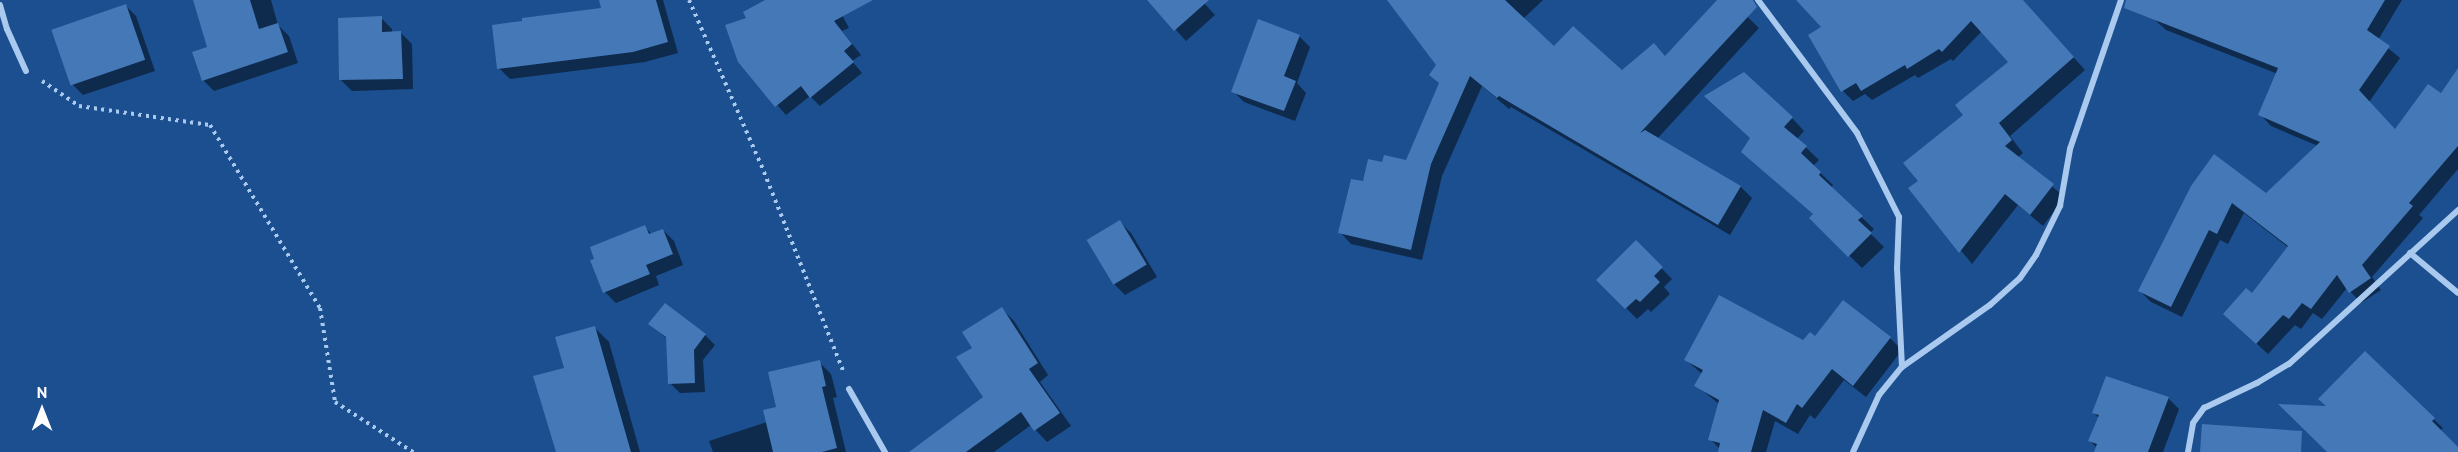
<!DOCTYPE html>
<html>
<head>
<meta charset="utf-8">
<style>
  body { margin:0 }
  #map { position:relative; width:2458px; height:452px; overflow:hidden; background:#1b4f8f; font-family:"PT Sans",sans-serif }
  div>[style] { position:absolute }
  .shadow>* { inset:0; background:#0007 }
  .building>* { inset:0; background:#4478b7; transform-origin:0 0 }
  .path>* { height:4px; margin-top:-2px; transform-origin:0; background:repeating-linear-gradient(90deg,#a9c9ee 0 3px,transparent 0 7.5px) }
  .minor>* { height:6px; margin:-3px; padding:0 3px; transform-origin:3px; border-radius:3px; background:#a9c9ee }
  span { translate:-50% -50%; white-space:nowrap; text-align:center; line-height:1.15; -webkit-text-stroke:5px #1b4f8f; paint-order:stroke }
  .north { position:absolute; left:12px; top:380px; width:60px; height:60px; -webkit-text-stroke:4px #1b4f8f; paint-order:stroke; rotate:0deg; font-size:16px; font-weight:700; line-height:24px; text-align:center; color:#fff }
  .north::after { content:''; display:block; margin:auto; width:21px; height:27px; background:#fff; clip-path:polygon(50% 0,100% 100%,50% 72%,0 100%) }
</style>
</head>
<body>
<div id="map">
  <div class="shadow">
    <div style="clip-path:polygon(194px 0,271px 0,278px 25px,289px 36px,298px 63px,214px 91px,203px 80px,209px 48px)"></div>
    <div style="clip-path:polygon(600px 0,663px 0,678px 53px,645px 62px,510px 79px,499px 68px,603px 9px)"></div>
    <div style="clip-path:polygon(782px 0,834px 0,849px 28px,842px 31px,861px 55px,852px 61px,862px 73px,820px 106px,810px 96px,786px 115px,739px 62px,747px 19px)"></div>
    <div style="clip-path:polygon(1149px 0,1206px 0,1203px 2px,1215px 15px,1186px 41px)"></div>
    <div style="clip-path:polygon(1403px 0,1543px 0,1523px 19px,1554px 48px,1622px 72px,1666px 57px,1719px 0,1730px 0,1759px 28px,1657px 139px,1741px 187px,1752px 198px,1730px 235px,1511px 107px,1509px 109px,1482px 86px,1442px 176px,1422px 260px,1351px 244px,1340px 232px,1364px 183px,1384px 164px,1407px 162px,1440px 84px,1431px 75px,1438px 65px)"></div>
    <div style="clip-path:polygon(1798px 0,2022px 0,2085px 70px,2010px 136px,2023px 153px,2017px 158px,2065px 197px,2043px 226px,2018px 205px,1972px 264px,1910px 188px,1920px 182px,1965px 116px,2010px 62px,1982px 31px,1953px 61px,1951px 59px,1918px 78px,1915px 75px,1872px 100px,1865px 94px,1853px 101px,1843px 91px,1823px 27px)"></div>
    <div style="clip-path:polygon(2162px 0,2402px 0,2378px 40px,2400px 58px,2369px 102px,2395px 131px,2458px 107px,2458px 169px,2419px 215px,2423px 218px,2372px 277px,2381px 290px,2361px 303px,2347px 288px,2322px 319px,2313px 313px,2301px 329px,2295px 325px,2268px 354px,2236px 325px,2253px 295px,2289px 248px,2244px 213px,2228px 244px,2220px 240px,2182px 317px,2151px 302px,2140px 291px,2192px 187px,2266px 195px,2318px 146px,2271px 126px,2260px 114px,2278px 74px,2166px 30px,2154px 19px)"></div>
    <div style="clip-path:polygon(125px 5px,136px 16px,155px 71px,83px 95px,72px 84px)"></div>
    <div style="clip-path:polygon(381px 18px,392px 29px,392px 33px,401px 33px,412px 44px,413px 89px,352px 91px,341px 80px)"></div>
    <div style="clip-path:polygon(1299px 36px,1310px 47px,1297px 83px,1306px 93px,1295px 121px,1244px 102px,1233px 91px)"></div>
    <div style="clip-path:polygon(1792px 118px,1804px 131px,1797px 139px,1819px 160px,1813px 166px,1833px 185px,1831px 188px,1874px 229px,1870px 233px,1884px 247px,1862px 268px,1811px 218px,1815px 215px,1743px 151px)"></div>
    <div style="clip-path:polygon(1120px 222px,1131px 233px,1157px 277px,1125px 295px,1114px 284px,1089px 240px)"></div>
    <div style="clip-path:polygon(645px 227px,652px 235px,663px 230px,674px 241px,683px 265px,656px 276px,659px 285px,616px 303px,605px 292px,596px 259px)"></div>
    <div style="clip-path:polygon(1636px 242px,1672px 279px,1664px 287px,1670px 294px,1651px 312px,1648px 309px,1637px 319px,1598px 280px)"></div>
    <div style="clip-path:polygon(1002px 309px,1014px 321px,1048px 375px,1040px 382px,1071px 426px,1047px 442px,1031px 425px,994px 452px,911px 452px,985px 397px,974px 348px)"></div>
    <div style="clip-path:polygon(650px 323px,705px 335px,715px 345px,703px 360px,705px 392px,680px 393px,670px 383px,667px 339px)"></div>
    <div style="clip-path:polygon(594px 327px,609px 342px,640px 452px,557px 452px,566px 369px)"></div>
    <div style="clip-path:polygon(1815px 338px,1890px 338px,1902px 350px,1866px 397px,1844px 380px,1815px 419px,1810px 415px,1798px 434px,1775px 421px,1766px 452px,1719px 452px,1720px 449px,1710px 439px,1719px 404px,1696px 385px,1702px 374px,1685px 359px)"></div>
    <div style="clip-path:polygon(2365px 353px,2443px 428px,2440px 431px,2458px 452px,2331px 452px,2329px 407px)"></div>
    <div style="clip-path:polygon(819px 362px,831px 374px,837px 397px,833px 398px,846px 452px,713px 452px,709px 441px,767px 422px)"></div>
    <div style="clip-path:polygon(2131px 384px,2168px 398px,2179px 409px,2163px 452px,2096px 452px,2097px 448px,2090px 441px,2099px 418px,2094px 413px)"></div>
  </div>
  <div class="building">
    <div style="clip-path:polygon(193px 0,250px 0,259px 29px,278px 23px,288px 52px,202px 81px,192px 52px,207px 47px)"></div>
    <div style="clip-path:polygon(599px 0,656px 0,668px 42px,633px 52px,497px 69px,492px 25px,522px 21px,522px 18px,601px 8px)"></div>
    <div style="clip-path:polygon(765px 0,873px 0,834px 21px,852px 44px,844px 51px,854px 62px,810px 98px,801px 86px,775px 107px,738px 62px,725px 25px,746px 18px,743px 12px)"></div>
    <div style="clip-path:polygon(1147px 0,1209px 0,1174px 31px)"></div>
    <div style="clip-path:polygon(1387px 0,1505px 0,1554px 46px,1573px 26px,1622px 70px,1654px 43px,1665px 56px,1717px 0,1753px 0,1757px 7px,1640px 133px,1645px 130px,1741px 186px,1718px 225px,1499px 96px,1497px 98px,1470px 76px,1431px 164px,1411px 250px,1338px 233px,1351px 179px,1363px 181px,1368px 159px,1382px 162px,1384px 155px,1406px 160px,1439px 83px,1429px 75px,1436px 65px)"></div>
    <div style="clip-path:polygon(1796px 0,2023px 0,2074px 57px,1999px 123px,2012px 140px,2005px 146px,2054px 184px,2030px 215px,2005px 194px,1959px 253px,1908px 188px,1918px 181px,1903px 163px,1963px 115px,1955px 105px,2008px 62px,1971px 21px,1942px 52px,1939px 49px,1907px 69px,1905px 65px,1861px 91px,1856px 83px,1841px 92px,1808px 35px,1821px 27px)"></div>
    <div style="clip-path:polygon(2126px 0,2385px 0,2367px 30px,2390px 46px,2359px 90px,2395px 129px,2428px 84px,2441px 93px,2458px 68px,2458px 146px,2409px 203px,2413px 206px,2362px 265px,2371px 278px,2349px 293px,2337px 275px,2311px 309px,2302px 303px,2289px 319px,2283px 315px,2256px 344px,2223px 314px,2246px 288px,2252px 293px,2288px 246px,2232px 203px,2217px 234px,2209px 230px,2171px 307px,2138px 291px,2191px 186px,2214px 154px,2266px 193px,2320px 142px,2258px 115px,2278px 68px,2124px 8px)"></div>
    <div style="left:126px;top:4px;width:59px;height:79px;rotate:71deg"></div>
    <div style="clip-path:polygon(382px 16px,382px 32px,401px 31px,403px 79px,339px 80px,338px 18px)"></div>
    <div style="clip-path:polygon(1258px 19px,1300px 35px,1284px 76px,1296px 81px,1284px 111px,1231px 92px)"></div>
    <div style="clip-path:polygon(1744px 72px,1793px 117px,1784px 127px,1807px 146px,1801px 153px,1821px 172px,1819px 175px,1863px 216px,1858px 220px,1872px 233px,1848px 257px,1809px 218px,1813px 214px,1741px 152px,1750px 138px,1704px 96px)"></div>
    <div style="left:1120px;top:220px;width:52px;height:39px;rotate:59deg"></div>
    <div style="clip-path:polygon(645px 225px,649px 234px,663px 229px,673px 254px,646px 265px,650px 274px,603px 293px,590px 260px,594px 259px,590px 247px)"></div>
    <div style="clip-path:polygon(1636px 240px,1663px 267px,1654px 276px,1660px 282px,1640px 302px,1636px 299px,1625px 309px,1596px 280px)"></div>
    <div style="clip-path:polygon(1719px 295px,1803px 340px,1810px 332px,1815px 336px,1843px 300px,1891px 337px,1853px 386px,1832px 369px,1802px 408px,1797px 404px,1786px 423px,1763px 410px,1751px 452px,1718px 452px,1720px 443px,1708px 440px,1719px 400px,1694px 386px,1703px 370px,1684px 360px)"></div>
    <div style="clip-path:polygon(665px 303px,706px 334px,694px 350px,695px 383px,668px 384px,666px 337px,648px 324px)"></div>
    <div style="clip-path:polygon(1002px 307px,1038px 363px,1029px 369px,1060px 413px,1034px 431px,1021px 412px,966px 452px,909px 452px,983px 397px,956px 357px,972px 348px,962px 332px)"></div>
    <div style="clip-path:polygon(595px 326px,631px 452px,556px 452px,533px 376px,564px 368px,555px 337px)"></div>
    <div style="clip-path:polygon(2365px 351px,2435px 418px,2432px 421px,2458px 447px,2458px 452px,2327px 452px,2278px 404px,2326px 406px,2318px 399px)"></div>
    <div style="clip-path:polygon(820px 360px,826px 386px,822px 387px,837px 448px,822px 452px,773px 452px,763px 410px,776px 407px,768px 372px)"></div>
    <div style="clip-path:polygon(2106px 376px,2169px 397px,2148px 452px,2094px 452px,2097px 444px,2088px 441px,2099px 415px,2092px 413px)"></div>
    <div style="clip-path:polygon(2202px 424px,2302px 431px,2301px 452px,2200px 452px)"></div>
  </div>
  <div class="path">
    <div style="left:689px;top:0;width:188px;rotate:66.4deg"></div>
    <div style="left:764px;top:172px;width:214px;rotate:68.3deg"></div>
    <div style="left:42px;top:81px;width:45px;rotate:34deg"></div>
    <div style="left:79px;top:106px;width:132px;rotate:8.3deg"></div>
    <div style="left:210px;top:125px;width:214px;rotate:59deg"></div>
    <div style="left:320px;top:308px;width:95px;rotate:80.9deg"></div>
    <div style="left:335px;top:402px;width:93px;rotate:32.7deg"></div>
  </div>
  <div class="minor">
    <div style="left:1758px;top:0;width:166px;rotate:53.3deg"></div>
    <div style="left:1857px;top:133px;width:94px;rotate:63.4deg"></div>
    <div style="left:1899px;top:217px;width:51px;rotate:92.2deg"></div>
    <div style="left:1897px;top:268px;width:99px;rotate:87.1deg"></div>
    <div style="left:0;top:5px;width:25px;rotate:74deg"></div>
    <div style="left:7px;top:29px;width:46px;rotate:65.7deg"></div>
    <div style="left:2410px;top:253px;width:62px;rotate:39.8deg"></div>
    <div style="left:849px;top:389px;width:73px;rotate:60.3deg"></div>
    <div style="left:1853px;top:452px;width:63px;rotate:-65.5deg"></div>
    <div style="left:1879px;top:395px;width:36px;rotate:-51deg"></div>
    <div style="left:1902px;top:367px;width:108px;rotate:-35.2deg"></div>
    <div style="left:1990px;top:305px;width:40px;rotate:-42deg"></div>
    <div style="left:2020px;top:278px;width:28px;rotate:-55deg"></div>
    <div style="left:2036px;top:255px;width:55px;rotate:-63.9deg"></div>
    <div style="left:2060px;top:206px;width:58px;rotate:-80deg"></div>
    <div style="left:2070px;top:149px;width:157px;rotate:-71.1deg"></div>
    <div style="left:2188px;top:452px;width:29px;rotate:-80deg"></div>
    <div style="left:2193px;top:423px;width:19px;rotate:-54deg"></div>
    <div style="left:2204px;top:408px;width:59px;rotate:-25.3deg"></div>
    <div style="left:2257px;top:383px;width:37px;rotate:-31deg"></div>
    <div style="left:2289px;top:364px;width:229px;rotate:-42.3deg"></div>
  </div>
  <div class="north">N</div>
</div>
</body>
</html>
